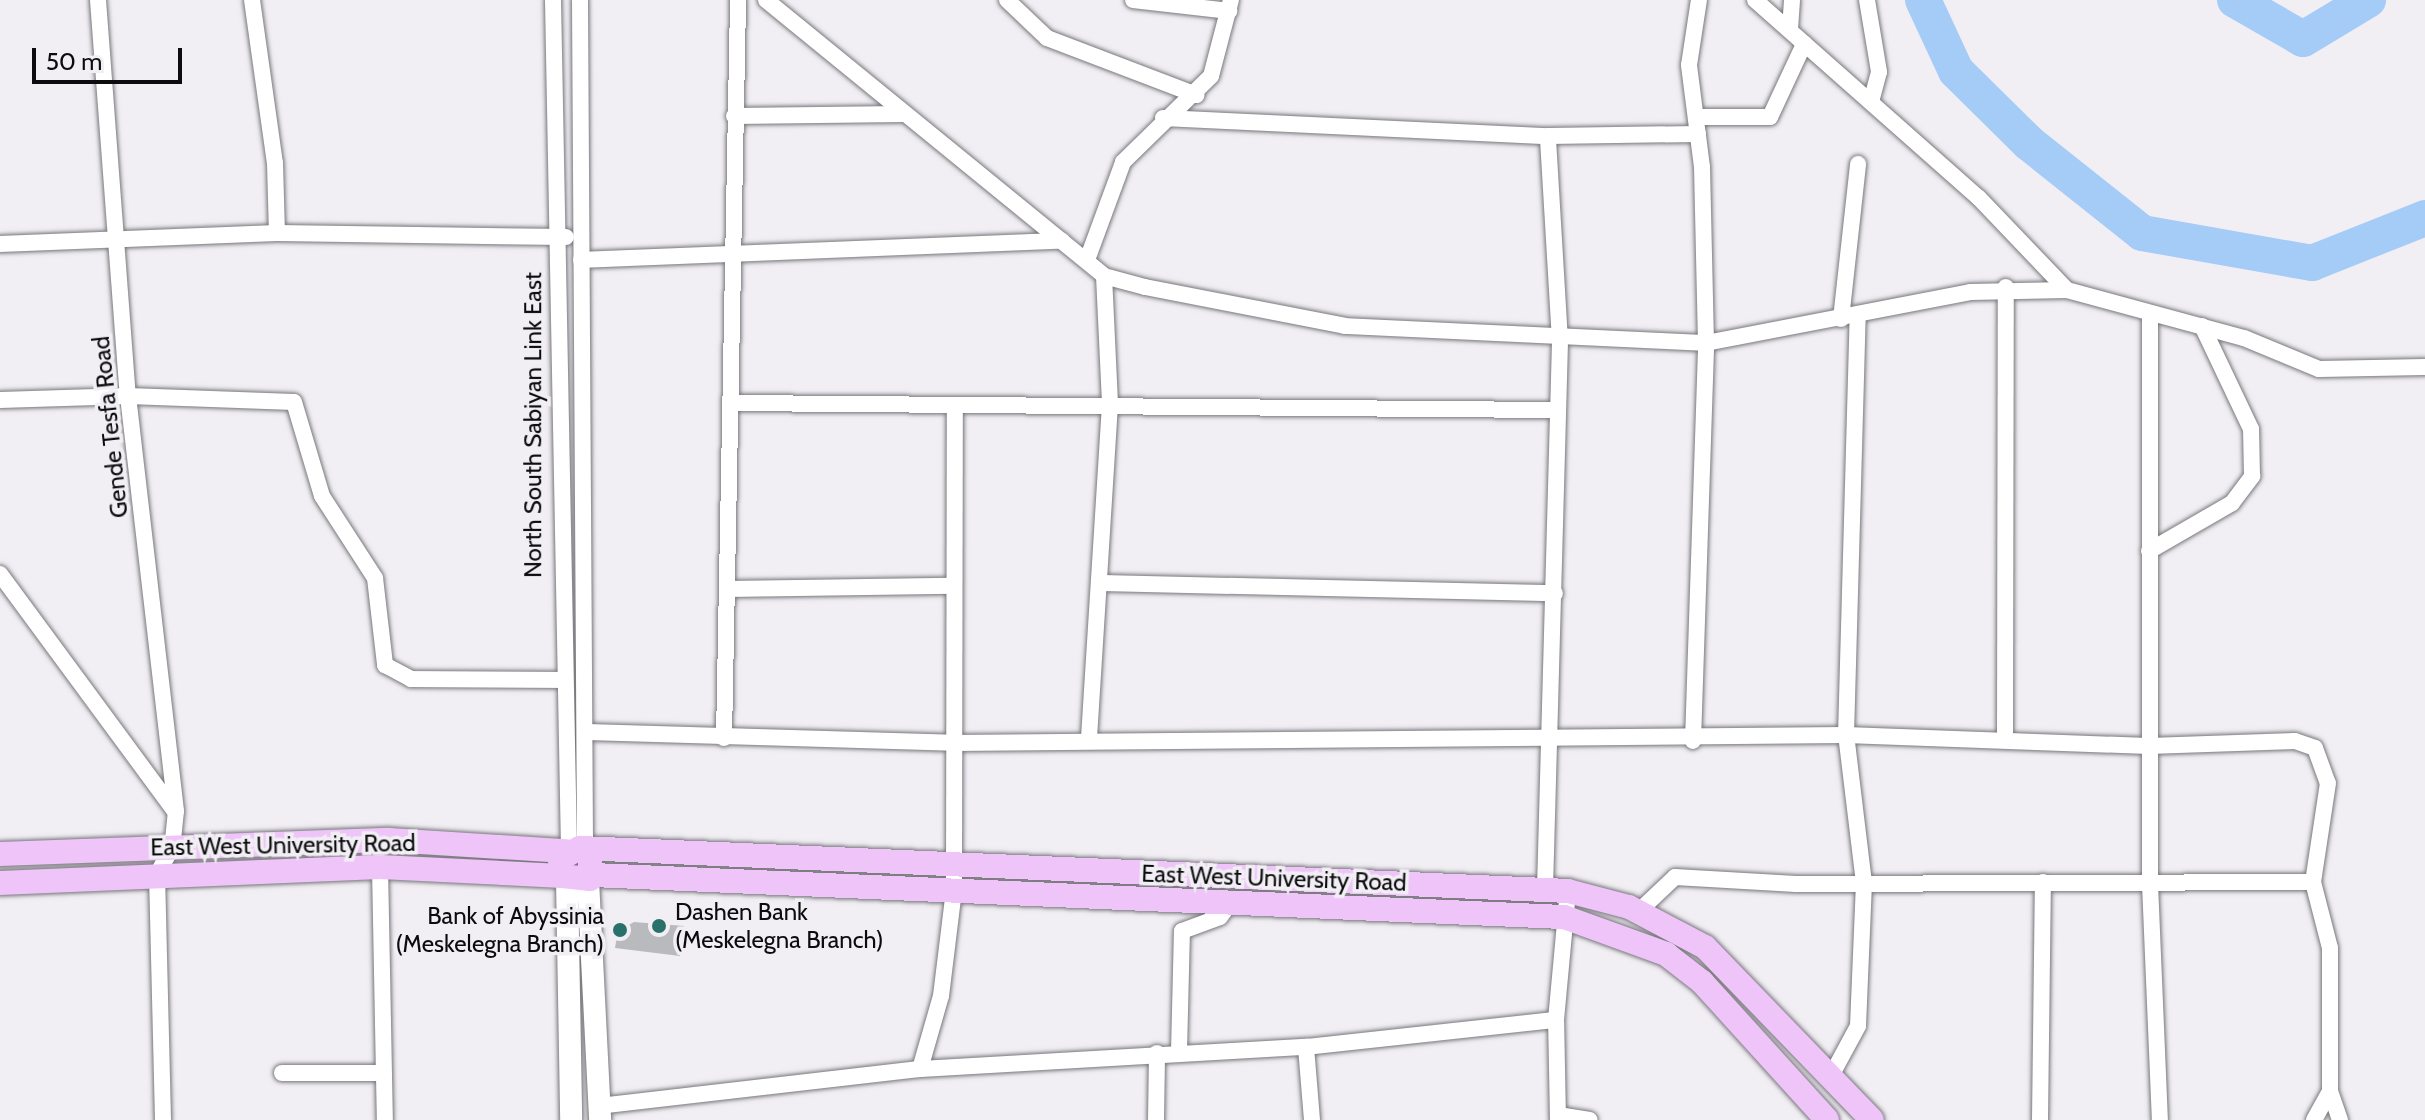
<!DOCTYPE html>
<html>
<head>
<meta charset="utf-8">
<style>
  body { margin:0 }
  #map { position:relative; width:2425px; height:1120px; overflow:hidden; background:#f1eff4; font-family:Cabin,sans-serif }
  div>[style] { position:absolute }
  .river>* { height:36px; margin:-18px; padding:0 18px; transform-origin:18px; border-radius:18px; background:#a5cbf7 }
  .building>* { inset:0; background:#b8babe }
  .roads { filter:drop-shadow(0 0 2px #78777c) drop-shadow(0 0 2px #78777c) }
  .minor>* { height:16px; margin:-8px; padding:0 8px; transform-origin:8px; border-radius:8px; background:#fff }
  .secondary>* { height:22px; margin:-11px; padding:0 11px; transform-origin:11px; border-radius:11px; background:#fff }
  .primary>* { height:24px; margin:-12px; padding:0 12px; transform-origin:12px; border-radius:12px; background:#eec4f9 }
  .dots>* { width:22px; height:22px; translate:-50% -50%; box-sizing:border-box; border:4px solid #f1eff4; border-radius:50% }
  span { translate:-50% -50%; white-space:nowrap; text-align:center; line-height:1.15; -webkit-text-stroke:7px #f1eff4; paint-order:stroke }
  .street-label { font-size:24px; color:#0c0b0d }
  .poi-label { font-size:24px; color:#0c0b0d }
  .left { translate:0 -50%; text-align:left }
  .right { translate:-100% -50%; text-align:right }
  .scale { position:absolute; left:32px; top:48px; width:150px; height:36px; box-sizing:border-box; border:4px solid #0c0b0d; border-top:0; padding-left:10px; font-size:24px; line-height:28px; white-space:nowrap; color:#0c0b0d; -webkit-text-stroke:6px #f1eff4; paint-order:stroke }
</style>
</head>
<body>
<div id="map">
  <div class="river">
    <div style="left:1923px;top:0;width:78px;rotate:65.1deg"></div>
    <div style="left:1956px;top:71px;width:103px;rotate:44.6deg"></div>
    <div style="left:2029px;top:143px;width:144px;rotate:38.5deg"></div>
    <div style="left:2142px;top:233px;width:173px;rotate:10deg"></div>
    <div style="left:2312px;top:263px;width:122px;rotate:-21.7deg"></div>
    <div style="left:2235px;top:0;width:78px;rotate:29.8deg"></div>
    <div style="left:2303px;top:39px;width:76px;rotate:-31deg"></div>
  </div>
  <div class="building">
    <div style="clip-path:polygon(634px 922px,684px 926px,680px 956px,615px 948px,618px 931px)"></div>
  </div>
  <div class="roads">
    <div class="minor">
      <div style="left:98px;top:0;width:397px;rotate:85.7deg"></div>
      <div style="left:128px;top:396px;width:418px;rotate:83.4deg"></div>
      <div style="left:176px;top:811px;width:37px;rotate:96deg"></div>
      <div style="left:172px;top:848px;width:30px;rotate:120deg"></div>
      <div style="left:157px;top:874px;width:246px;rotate:88.6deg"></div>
      <div style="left:252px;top:0;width:165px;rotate:82deg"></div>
      <div style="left:275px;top:163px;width:70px;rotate:88.4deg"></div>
      <div style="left:553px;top:0;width:849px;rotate:88.92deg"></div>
      <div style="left:580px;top:0;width:848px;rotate:89.66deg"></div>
      <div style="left:766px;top:0;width:436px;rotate:39.2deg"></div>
      <div style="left:1104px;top:276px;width:42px;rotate:15deg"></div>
      <div style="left:1145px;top:287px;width:204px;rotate:11deg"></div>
      <div style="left:1345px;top:326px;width:361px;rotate:2.7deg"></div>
      <div style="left:1706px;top:343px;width:269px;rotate:-10.9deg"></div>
      <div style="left:1970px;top:292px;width:97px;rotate:-1.2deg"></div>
      <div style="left:2067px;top:290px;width:183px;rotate:15.2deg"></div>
      <div style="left:2244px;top:338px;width:81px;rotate:22.5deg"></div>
      <div style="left:2319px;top:369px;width:106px;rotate:-1.1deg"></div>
      <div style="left:1007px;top:0;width:55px;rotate:43.5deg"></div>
      <div style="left:1047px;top:38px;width:160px;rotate:20.9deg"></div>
      <div style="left:1133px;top:0;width:97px;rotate:6.5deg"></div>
      <div style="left:1755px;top:0;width:299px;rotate:41.5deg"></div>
      <div style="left:1979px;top:198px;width:127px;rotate:46.3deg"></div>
      <div style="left:1867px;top:0;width:73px;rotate:80.5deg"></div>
      <div style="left:1879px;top:72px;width:30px;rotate:105deg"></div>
      <div style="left:1790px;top:29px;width:29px;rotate:-86deg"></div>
      <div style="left:734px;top:116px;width:169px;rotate:-0.7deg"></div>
      <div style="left:1697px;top:117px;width:73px"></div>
      <div style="left:1770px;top:117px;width:81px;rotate:-65deg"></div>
      <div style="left:1163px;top:118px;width:385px;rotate:2.7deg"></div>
      <div style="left:1548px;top:136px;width:150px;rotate:-0.8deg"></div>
      <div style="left:0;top:244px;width:277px;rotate:-2.3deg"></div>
      <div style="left:277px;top:233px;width:289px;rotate:0.8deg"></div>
      <div style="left:581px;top:260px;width:481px;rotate:-2.3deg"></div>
      <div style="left:1087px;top:260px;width:104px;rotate:-69.8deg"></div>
      <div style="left:1123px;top:162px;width:123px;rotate:-44.3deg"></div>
      <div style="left:1211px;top:76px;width:79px;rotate:-75.3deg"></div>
      <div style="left:2150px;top:313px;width:571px;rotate:90deg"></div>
      <div style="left:2150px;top:884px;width:236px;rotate:87.6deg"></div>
      <div style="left:1841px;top:319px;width:156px;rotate:-83.7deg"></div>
      <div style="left:0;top:400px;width:128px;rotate:-1.8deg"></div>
      <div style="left:128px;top:396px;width:166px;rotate:2.1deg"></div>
      <div style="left:294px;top:402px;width:98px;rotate:73.4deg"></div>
      <div style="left:322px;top:496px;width:98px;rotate:57.1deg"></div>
      <div style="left:375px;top:578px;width:88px;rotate:83.4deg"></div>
      <div style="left:385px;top:665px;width:30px;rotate:28deg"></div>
      <div style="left:411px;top:679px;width:151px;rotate:0.4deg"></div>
      <div style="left:733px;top:403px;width:824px;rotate:0.49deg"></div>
      <div style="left:2149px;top:551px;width:96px;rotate:-30deg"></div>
      <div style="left:2232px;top:503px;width:34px;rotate:-53deg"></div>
      <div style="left:2252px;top:476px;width:47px;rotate:-91.2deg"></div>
      <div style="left:2251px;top:429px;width:114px;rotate:-115.4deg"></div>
      <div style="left:0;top:574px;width:295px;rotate:53.6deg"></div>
      <div style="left:1102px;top:583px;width:453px;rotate:1.3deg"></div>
      <div style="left:727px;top:589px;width:227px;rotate:-0.8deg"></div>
      <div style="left:587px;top:732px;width:366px;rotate:1.7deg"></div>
      <div style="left:953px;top:743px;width:893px;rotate:-0.51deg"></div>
      <div style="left:1846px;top:735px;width:303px;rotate:2.1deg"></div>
      <div style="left:2149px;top:746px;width:146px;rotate:-2deg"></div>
      <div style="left:2295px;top:741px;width:21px;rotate:19deg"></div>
      <div style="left:2315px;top:748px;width:37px;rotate:70deg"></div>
      <div style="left:2328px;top:783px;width:100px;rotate:98.6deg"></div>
      <div style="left:2313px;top:882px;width:68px;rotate:75.6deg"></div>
      <div style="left:2330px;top:948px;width:143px;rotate:90deg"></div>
      <div style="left:2330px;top:1091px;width:31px;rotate:71deg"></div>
      <div style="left:724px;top:738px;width:738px;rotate:-88.91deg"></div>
      <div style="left:1089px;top:738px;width:336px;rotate:-86.4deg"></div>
      <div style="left:1110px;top:403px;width:127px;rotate:-92.7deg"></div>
      <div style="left:2005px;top:738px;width:451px;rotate:-89.9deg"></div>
      <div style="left:1693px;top:741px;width:398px;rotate:-88.1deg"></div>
      <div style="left:1706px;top:343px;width:176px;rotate:-91.3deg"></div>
      <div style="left:1702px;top:167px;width:103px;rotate:-97.3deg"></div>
      <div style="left:1689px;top:65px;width:66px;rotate:-81.3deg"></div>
      <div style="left:380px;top:867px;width:253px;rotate:88.9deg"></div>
      <div style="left:1545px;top:889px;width:548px;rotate:-88.43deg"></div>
      <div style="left:1560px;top:341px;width:205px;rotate:-93.4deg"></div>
      <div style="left:1638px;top:912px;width:51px;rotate:-43.4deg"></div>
      <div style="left:1675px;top:877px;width:121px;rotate:3.3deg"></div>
      <div style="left:1796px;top:884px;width:517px;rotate:-0.22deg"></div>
      <div style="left:1306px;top:1047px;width:73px;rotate:85.3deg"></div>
      <div style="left:1179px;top:1052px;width:121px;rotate:-88.6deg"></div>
      <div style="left:1182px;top:931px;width:40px;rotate:-20.2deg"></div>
      <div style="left:1220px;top:917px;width:19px;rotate:-54deg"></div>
      <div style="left:920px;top:1069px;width:76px;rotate:-74deg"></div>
      <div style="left:941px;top:996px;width:107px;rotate:-83deg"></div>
      <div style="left:954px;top:890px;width:482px;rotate:-89.9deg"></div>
      <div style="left:282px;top:1073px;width:101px"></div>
      <div style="left:1831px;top:1076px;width:57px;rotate:-61.6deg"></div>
      <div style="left:1858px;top:1026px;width:143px;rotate:-87.6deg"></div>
      <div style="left:1864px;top:883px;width:149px;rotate:-96.9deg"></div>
      <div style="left:1846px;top:735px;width:419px;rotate:-88.4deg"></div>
      <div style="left:599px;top:1106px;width:323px;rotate:-6.6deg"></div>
      <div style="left:920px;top:1069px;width:387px;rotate:-3.3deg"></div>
      <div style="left:1306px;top:1047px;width:251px;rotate:-6.2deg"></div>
      <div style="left:1558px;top:1115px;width:32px;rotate:9deg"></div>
      <div style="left:1156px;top:1120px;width:67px;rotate:-89.1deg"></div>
      <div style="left:1558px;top:1120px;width:100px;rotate:-91.1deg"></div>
      <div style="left:1556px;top:1020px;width:130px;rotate:-84.7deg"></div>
      <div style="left:2040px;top:1120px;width:238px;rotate:-89.3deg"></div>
      <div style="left:2314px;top:1120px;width:33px;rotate:-61deg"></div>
    </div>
    <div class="secondary">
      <div style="left:567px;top:880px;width:240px;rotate:89deg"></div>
      <div style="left:588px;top:880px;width:240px;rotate:87.1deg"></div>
    </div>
    <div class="primary">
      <div style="left:590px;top:853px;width:26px;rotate:90deg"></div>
      <div style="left:590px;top:879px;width:28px;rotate:-174deg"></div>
      <div style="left:562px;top:876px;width:17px;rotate:-97deg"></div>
      <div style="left:560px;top:859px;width:23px;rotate:-29deg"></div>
      <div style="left:580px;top:848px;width:989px;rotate:2.49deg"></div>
      <div style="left:1568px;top:891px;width:63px;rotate:14.7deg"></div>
      <div style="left:1629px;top:907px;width:86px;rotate:27.8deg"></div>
      <div style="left:1705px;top:947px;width:240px;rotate:46deg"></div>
      <div style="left:0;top:854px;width:389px;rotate:-2.1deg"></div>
      <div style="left:389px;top:840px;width:177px;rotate:3.6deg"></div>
      <div style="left:593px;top:875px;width:972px;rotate:2.48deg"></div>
      <div style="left:1564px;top:917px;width:109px;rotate:19.9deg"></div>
      <div style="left:1666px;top:954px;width:46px;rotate:37.9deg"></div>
      <div style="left:1702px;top:982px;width:186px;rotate:47.8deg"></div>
      <div style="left:0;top:883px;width:380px;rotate:-2.4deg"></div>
      <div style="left:380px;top:867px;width:182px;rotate:2.8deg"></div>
    </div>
  </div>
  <div class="dots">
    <div style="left:659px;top:926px;background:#29716a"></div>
    <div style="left:620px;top:930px;background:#29716a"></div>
  </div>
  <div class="street-label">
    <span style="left:533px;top:425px;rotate:-90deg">North South Sabiyan Link East</span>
    <span style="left:110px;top:427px;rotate:-96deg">Gende Tesfa Road</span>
    <span style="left:283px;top:845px;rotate:-1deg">East West University Road</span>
    <span style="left:1274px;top:878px;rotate:2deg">East West University Road</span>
  </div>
  <div class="poi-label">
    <span class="left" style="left:675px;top:926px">Dashen Bank<br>(Meskelegna Branch)</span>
    <span class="right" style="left:604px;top:930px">Bank of Abyssinia<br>(Meskelegna Branch)</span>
  </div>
  <div class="scale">50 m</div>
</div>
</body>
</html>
